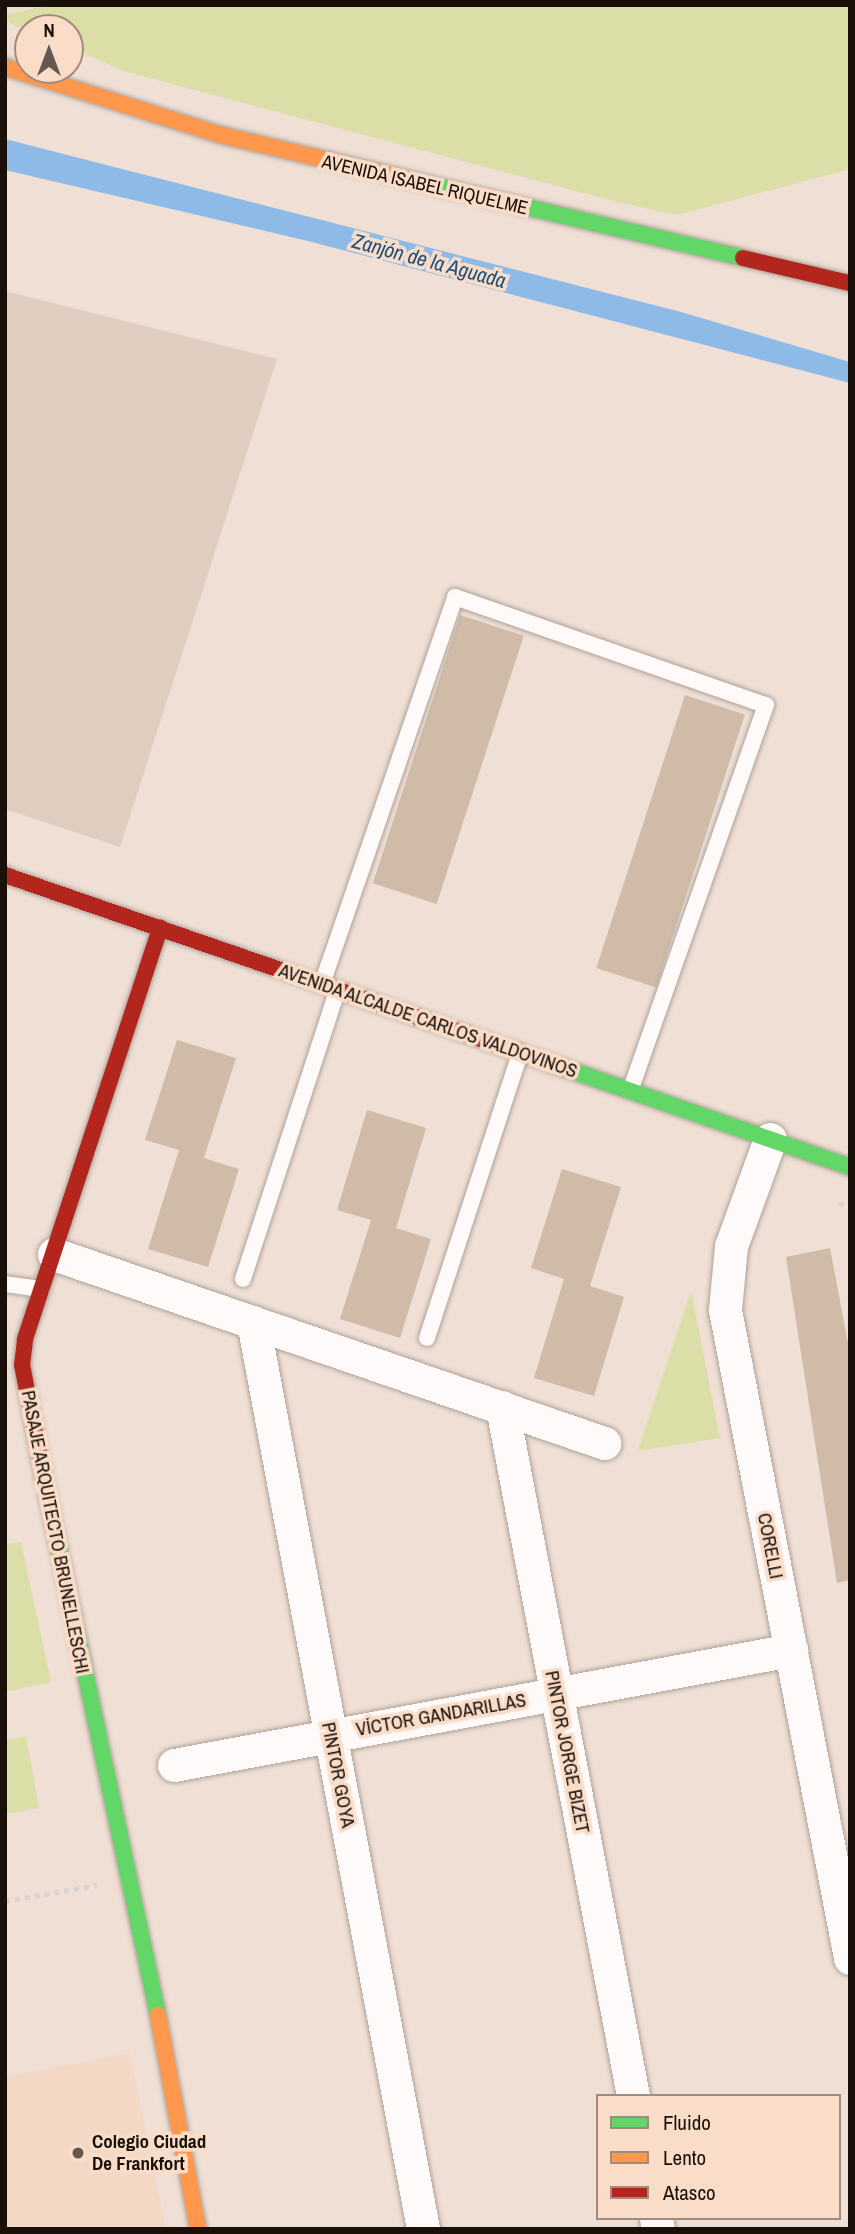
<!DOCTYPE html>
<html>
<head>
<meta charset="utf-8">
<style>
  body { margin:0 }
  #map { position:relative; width:855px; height:2234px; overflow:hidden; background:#efdfd4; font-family:"Archivo Narrow",sans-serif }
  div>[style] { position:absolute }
  .built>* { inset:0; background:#f3d8c6 }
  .industrial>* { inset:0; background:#dfcec0 }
  .green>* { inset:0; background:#dcdea8 }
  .water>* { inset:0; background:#8ebae8 }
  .building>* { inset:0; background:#cfbba7; transform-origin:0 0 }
  .path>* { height:4.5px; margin-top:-2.25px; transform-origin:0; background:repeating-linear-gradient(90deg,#d8d4d1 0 5px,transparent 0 10px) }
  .roads { filter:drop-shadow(0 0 2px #aea299) drop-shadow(0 0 2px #aea299) }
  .lane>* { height:16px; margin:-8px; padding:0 8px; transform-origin:8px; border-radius:8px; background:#fdfaf9 }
  .street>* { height:33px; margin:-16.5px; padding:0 16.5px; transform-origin:16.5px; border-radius:16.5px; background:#fdfaf9 }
  .fast>* { height:16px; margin:-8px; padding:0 8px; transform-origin:8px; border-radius:8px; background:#63d668 }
  .slow>* { height:16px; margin:-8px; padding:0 8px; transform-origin:8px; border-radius:8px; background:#ff974d }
  .jam>* { height:16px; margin:-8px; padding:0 8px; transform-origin:8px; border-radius:8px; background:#b3261e }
  .dots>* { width:19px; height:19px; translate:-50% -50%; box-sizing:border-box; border:4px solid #faddc9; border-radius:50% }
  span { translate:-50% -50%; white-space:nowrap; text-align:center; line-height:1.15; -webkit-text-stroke:7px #faddc9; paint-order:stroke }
  .street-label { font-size:19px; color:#1a1009 }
  .poi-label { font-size:19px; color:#1a1009; font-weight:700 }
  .left { translate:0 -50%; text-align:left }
  .water-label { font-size:21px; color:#1d4e7c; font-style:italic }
  .frame { position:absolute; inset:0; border:7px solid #1a1009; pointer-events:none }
  .legend { position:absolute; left:596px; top:2094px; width:245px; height:126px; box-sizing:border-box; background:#faddc9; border:2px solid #a08b7c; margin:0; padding:9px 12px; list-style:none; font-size:21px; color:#1a1009 }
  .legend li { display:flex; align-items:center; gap:14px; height:35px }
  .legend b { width:35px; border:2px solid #a08b7c }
  .north { position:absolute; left:14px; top:14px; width:70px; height:70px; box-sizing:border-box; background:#faddc9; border:2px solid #a08b7c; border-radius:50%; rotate:0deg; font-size:19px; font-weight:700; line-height:28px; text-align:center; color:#1a1009 }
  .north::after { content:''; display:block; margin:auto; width:24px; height:32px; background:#655850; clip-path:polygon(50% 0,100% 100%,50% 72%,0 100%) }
</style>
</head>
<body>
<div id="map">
  <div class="built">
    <div style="clip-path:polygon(130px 2053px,166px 2229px,5px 2229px,5px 2077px)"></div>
  </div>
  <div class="industrial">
    <div style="clip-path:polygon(5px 291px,277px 359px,120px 847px,5px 809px)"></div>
  </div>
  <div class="green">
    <div style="clip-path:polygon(48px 5px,850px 5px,850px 169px,677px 215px,621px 203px,127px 72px,70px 48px,70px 28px,28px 31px,5px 21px,5px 15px)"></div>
    <div style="clip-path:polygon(691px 1291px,720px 1438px,638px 1451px,638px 1450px)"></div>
    <div style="clip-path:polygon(21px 1542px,51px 1682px,5px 1692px,5px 1545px)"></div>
    <div style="clip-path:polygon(26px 1736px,39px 1808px,5px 1814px,5px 1740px)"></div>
  </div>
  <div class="water">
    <div style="clip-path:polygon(5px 139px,681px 312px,850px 362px,850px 383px,308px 241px,5px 170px)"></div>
  </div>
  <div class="building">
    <div style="left:460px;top:615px;width:67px;height:282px;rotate:18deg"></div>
    <div style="left:685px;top:695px;width:63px;height:287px;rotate:18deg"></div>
    <div style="clip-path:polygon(177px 1040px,236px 1058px,204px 1158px,239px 1169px,208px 1267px,148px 1249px,179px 1150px,145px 1140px)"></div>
    <div style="clip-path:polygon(367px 1110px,426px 1128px,396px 1228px,431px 1239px,400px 1338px,340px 1319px,371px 1220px,337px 1210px)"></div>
    <div style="clip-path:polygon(562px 1169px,621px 1187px,590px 1286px,624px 1297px,594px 1396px,534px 1378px,564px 1279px,531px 1268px)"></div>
    <div style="clip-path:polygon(830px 1248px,850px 1354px,850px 1580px,837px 1583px,786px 1257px)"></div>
  </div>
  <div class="path">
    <div style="left:839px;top:1203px;width:12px;rotate:20deg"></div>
    <div style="left:5px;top:1901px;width:93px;rotate:-9.9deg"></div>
  </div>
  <div class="roads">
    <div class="lane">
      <div style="left:322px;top:984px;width:409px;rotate:-71deg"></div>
      <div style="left:455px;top:597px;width:329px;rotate:19.2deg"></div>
      <div style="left:766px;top:705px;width:409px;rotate:109.4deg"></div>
      <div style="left:243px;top:1279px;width:305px;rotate:-71.9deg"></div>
      <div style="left:5px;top:1284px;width:37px;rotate:8deg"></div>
      <div style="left:427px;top:1338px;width:300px;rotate:-71.9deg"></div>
    </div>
    <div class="street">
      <div style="left:770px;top:1139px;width:114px;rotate:110deg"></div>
      <div style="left:731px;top:1246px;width:64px;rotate:95.4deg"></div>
      <div style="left:725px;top:1310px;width:660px;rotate:79.08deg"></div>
      <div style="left:54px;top:1254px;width:582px;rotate:18.96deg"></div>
      <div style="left:253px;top:1322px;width:923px;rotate:79.38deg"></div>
      <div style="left:502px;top:1407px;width:701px;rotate:79.23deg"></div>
      <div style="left:174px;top:1765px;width:628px;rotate:-10.56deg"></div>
      <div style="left:656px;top:2218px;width:11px;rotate:80deg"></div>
    </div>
    <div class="fast">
      <div style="left:407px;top:179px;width:345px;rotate:13.2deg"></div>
      <div style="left:492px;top:1043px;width:379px;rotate:19.1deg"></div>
      <div style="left:44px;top:1479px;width:548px;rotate:77.99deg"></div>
    </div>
    <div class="slow">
      <div style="left:5px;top:67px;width:222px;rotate:17.5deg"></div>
      <div style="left:217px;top:134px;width:195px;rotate:13.3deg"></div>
      <div style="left:158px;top:2015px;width:218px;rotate:79.4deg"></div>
    </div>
    <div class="jam">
      <div style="left:743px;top:258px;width:110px;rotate:13.2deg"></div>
      <div style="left:5px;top:875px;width:515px;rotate:19.03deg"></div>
      <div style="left:44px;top:1479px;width:116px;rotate:-100.9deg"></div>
      <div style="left:22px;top:1365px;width:26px;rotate:-83deg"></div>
      <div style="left:25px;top:1339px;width:433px;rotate:-71.8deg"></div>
    </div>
  </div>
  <div class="dots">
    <div style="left:78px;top:2153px;background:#655850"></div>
  </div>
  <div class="street-label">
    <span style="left:425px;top:185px;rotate:13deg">AVENIDA ISABEL RIQUELME</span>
    <span style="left:428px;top:1021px;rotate:19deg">AVENIDA ALCALDE CARLOS VALDOVINOS</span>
    <span style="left:55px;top:1532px;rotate:79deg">PASAJE ARQUITECTO BRUNELLESCHI</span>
    <span style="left:770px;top:1546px;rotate:79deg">CORELLI</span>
    <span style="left:441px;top:1715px;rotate:-10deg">VÍCTOR GANDARILLAS</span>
    <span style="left:567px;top:1752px;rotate:79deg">PINTOR JORGE BIZET</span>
    <span style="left:338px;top:1775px;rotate:79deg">PINTOR GOYA</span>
  </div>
  <div class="poi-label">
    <span class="left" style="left:92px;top:2153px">Colegio Ciudad<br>De Frankfort</span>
  </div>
  <div class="water-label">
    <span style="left:429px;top:261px;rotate:15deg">Zanjón de la Aguada</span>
  </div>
  <div class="frame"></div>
  <ul class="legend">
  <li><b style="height:9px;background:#63d668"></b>Fluido</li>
  <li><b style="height:9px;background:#ff974d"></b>Lento</li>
  <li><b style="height:9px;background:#b3261e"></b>Atasco</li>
  </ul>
  <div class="north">N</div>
</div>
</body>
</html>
